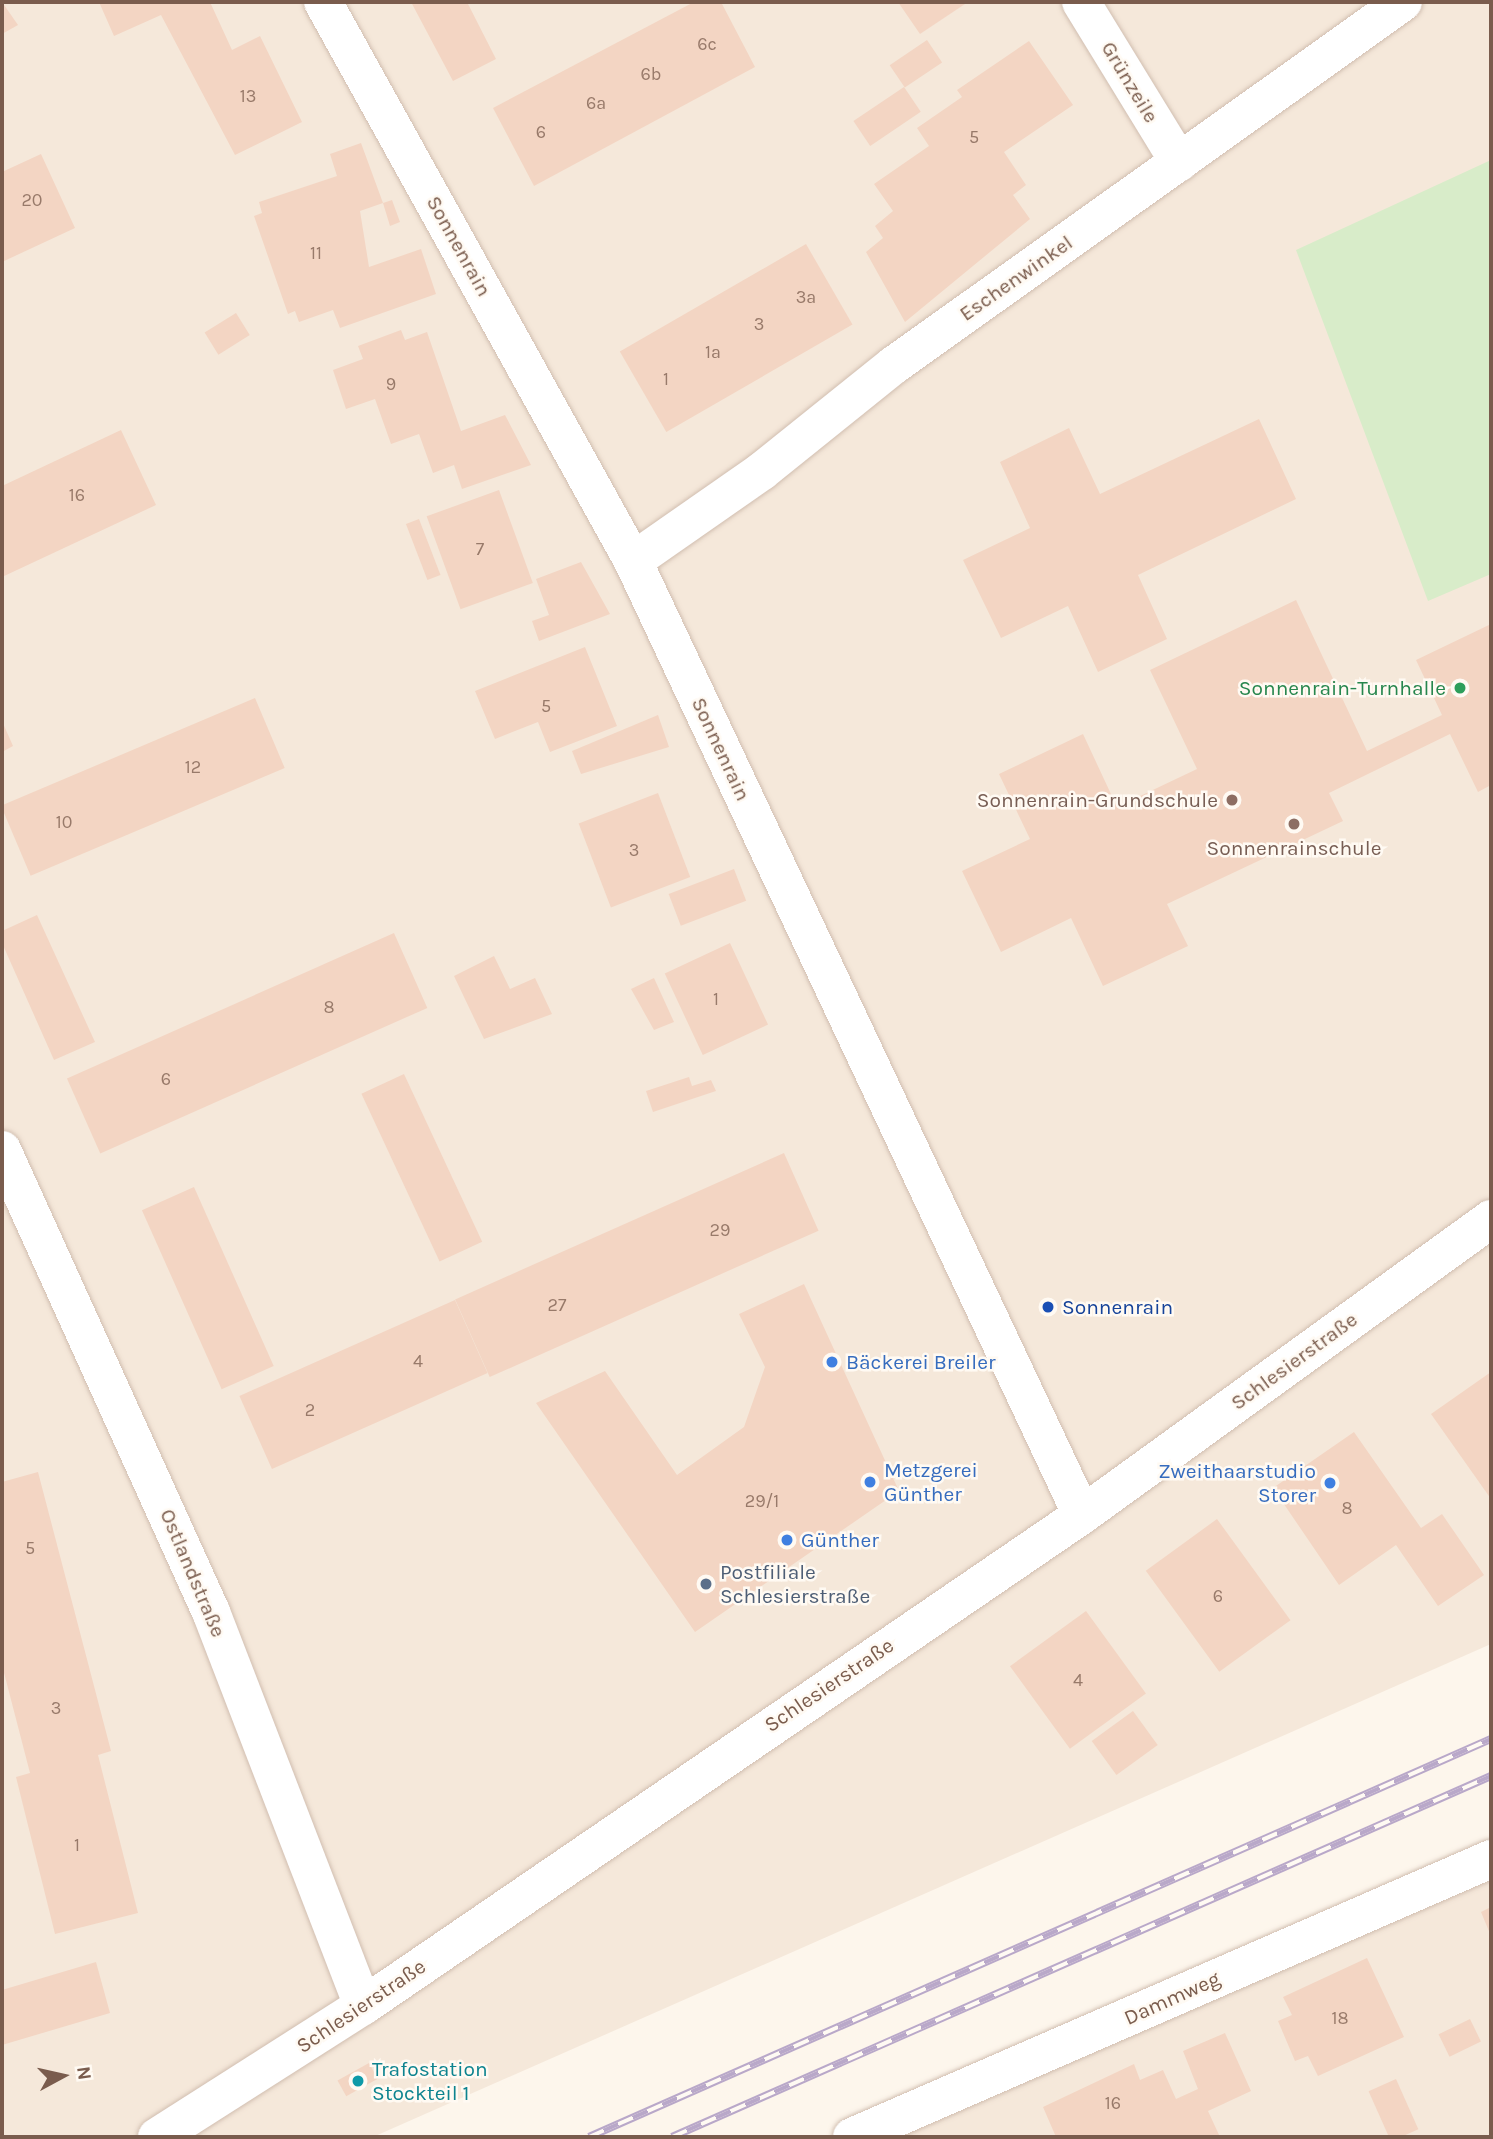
<!DOCTYPE html>
<html>
<head>
<meta charset="utf-8">
<style>
  body { margin:0 }
  #map { position:relative; width:1493px; height:2139px; overflow:hidden; background:#fdf6ec; font-family:Karla,sans-serif }
  div>[style] { position:absolute }
  .residential>* { inset:0; background:#f5e8da }
  .green>* { inset:0; background:#d8ecc9 }
  .building>* { inset:0; background:#f3d5c3; transform-origin:0 0 }
  .roads { filter:drop-shadow(0 0 2px #d1beb0) drop-shadow(0 0 2px #d1beb0) }
  .street>* { height:38px; margin:-19px; padding:0 19px; transform-origin:19px; border-radius:19px; background:#fff }
  .rail>* { height:8px; margin-top:-4px; transform-origin:0; background:repeating-linear-gradient(90deg,#fffaf3 0 16px,#b9a8c9 0 32px); box-sizing:border-box; border-block:2px solid #b9a8c9 }
  .dots>* { width:19px; height:19px; translate:-50% -50%; box-sizing:border-box; border:4px solid #fffaf3; border-radius:50% }
  span { translate:-50% -50%; white-space:nowrap; text-align:center; line-height:1.15; -webkit-text-stroke:5px #fffaf3; paint-order:stroke }
  .number-label { font-size:18px; color:#987a6a }
  .number-label span { -webkit-text-stroke-width:0 }
  .street-label { font-size:21px; color:#7a5c4d }
  .leisure-label { font-size:21px; color:#27864d }
  .right { translate:-100% -50%; text-align:right }
  .education-label { font-size:21px; color:#785e54 }
  .transit-label { font-size:21px; color:#164399 }
  .left { translate:0 -50%; text-align:left }
  .shop-label { font-size:21px; color:#366cbe }
  .service-label { font-size:21px; color:#4e5e75 }
  .culture-label { font-size:21px; color:#0d838f }
  .frame { position:absolute; inset:0; border:4px solid #7a5c4d; pointer-events:none }
  .north { position:absolute; left:28px; top:2041px; width:70px; height:70px; -webkit-text-stroke:5px #fffaf3; paint-order:stroke; rotate:82deg; font-size:19px; font-weight:700; line-height:28px; text-align:center; color:#7a5c4d }
  .north::after { content:''; display:block; margin:auto; width:24px; height:32px; background:#7a5c4d; clip-path:polygon(50% 0,100% 100%,50% 72%,0 100%) }
</style>
</head>
<body>
<div id="map">
  <div class="residential">
    <div style="clip-path:polygon(2px 2px,1491px 2px,1491px 1644px,373px 2137px,2px 2137px)"></div>
    <div style="clip-path:polygon(1491px 1878px,1491px 2137px,896px 2137px)"></div>
  </div>
  <div class="green">
    <div style="clip-path:polygon(1491px 160px,1491px 574px,1428px 601px,1296px 250px)"></div>
  </div>
  <div class="building">
    <div style="clip-path:polygon(2px 2px,18px 25px,2px 34px)"></div>
    <div style="clip-path:polygon(99px 2px,210px 2px,232px 50px,260px 36px,302px 122px,235px 155px,161px 15px,114px 36px)"></div>
    <div style="clip-path:polygon(411px 2px,467px 2px,496px 59px,453px 81px)"></div>
    <div style="clip-path:polygon(694px 2px,721px 2px,755px 67px,534px 186px,493px 108px)"></div>
    <div style="clip-path:polygon(898px 2px,968px 2px,920px 34px)"></div>
    <div style="left:927px;top:40px;width:27px;height:45px;rotate:56deg"></div>
    <div style="clip-path:polygon(1029px 41px,1073px 105px,1004px 152px,1026px 185px,1013px 195px,1030px 219px,905px 322px,866px 252px,883px 238px,875px 226px,893px 211px,874px 184px,929px 146px,917px 128px,962px 97px,957px 90px)"></div>
    <div style="left:904px;top:87px;width:30px;height:61px;rotate:56deg"></div>
    <div style="clip-path:polygon(361px 143px,383px 203px,360px 211px,369px 267px,421px 249px,436px 294px,340px 328px,333px 310px,299px 322px,295px 311px,288px 314px,254px 216px,262px 213px,259px 202px,337px 176px,330px 154px)"></div>
    <div style="clip-path:polygon(41px 154px,75px 228px,2px 262px,2px 172px)"></div>
    <div style="clip-path:polygon(392px 200px,400px 222px,390px 226px,383px 203px)"></div>
    <div style="left:806px;top:244px;width:93px;height:215px;rotate:60deg"></div>
    <div style="left:236px;top:313px;width:26px;height:37px;rotate:58deg"></div>
    <div style="clip-path:polygon(401px 330px,405px 340px,427px 332px,461px 431px,505px 415px,531px 465px,462px 489px,454px 465px,433px 473px,419px 434px,391px 444px,375px 399px,346px 409px,333px 370px,363px 359px,358px 346px)"></div>
    <div style="clip-path:polygon(1259px 419px,1296px 499px,1138px 575px,1167px 639px,1098px 672px,1068px 606px,1001px 638px,963px 560px,1030px 528px,1000px 462px,1069px 428px,1100px 494px)"></div>
    <div style="clip-path:polygon(121px 430px,156px 505px,2px 577px,2px 486px)"></div>
    <div style="left:499px;top:490px;width:99px;height:77px;rotate:70deg"></div>
    <div style="left:419px;top:519px;width:60px;height:14px;rotate:69deg"></div>
    <div style="clip-path:polygon(581px 562px,610px 614px,539px 641px,532px 621px,549px 615px,536px 579px)"></div>
    <div style="clip-path:polygon(1296px 600px,1367px 751px,1442px 715px,1416px 660px,1491px 624px,1491px 785px,1478px 792px,1450px 734px,1329px 793px,1343px 821px,1167px 904px,1188px 946px,1103px 986px,1071px 918px,1001px 952px,962px 871px,1030px 839px,999px 774px,1083px 734px,1117px 807px,1197px 769px,1150px 670px)"></div>
    <div style="clip-path:polygon(585px 647px,617px 726px,550px 752px,538px 722px,495px 739px,475px 691px)"></div>
    <div style="left:255px;top:698px;width:76px;height:276px;rotate:67deg"></div>
    <div style="clip-path:polygon(658px 715px,669px 747px,581px 774px,572px 751px)"></div>
    <div style="clip-path:polygon(2px 721px,13px 746px,2px 752px)"></div>
    <div style="left:658px;top:793px;width:90px;height:85px;rotate:69deg"></div>
    <div style="left:734px;top:869px;width:34px;height:70px;rotate:69deg"></div>
    <div style="clip-path:polygon(37px 915px,95px 1042px,54px 1060px,2px 943px,2px 931px)"></div>
    <div style="left:394px;top:933px;width:82px;height:358px;rotate:66deg"></div>
    <div style="left:730px;top:943px;width:90px;height:72px;rotate:65deg"></div>
    <div style="clip-path:polygon(494px 956px,510px 989px,535px 978px,552px 1014px,484px 1039px,454px 976px)"></div>
    <div style="clip-path:polygon(654px 978px,674px 1022px,654px 1030px,631px 989px)"></div>
    <div style="left:404px;top:1074px;width:185px;height:47px;rotate:65deg"></div>
    <div style="clip-path:polygon(689px 1077px,692px 1086px,711px 1080px,716px 1091px,653px 1112px,646px 1091px)"></div>
    <div style="left:784px;top:1153px;width:85px;height:360px;rotate:66deg"></div>
    <div style="left:194px;top:1187px;width:196px;height:57px;rotate:66deg"></div>
    <div style="clip-path:polygon(804px 1284px,899px 1491px,695px 1632px,536px 1403px,605px 1371px,677px 1475px,744px 1427px,765px 1367px,739px 1314px)"></div>
    <div style="left:455px;top:1300px;width:80px;height:236px;rotate:66deg"></div>
    <div style="clip-path:polygon(1491px 1372px,1491px 1499px,1431px 1414px)"></div>
    <div style="clip-path:polygon(1354px 1432px,1421px 1528px,1442px 1514px,1484px 1575px,1438px 1606px,1396px 1545px,1339px 1585px,1273px 1488px)"></div>
    <div style="clip-path:polygon(38px 1472px,111px 1751px,98px 1755px,138px 1913px,55px 1934px,16px 1777px,30px 1773px,2px 1665px,2px 1482px)"></div>
    <div style="left:1217px;top:1519px;width:125px;height:88px;rotate:54deg"></div>
    <div style="left:1086px;top:1611px;width:102px;height:94px;rotate:54deg"></div>
    <div style="left:1133px;top:1711px;width:42px;height:51px;rotate:54deg"></div>
    <div style="clip-path:polygon(1491px 1907px,1491px 1936px,1481px 1912px)"></div>
    <div style="clip-path:polygon(1367px 1958px,1404px 2037px,1318px 2076px,1308px 2056px,1295px 2061px,1278px 2021px,1292px 2015px,1283px 1997px)"></div>
    <div style="clip-path:polygon(96px 1962px,110px 2013px,2px 2045px,2px 1990px)"></div>
    <div style="left:1470px;top:2019px;width:25px;height:35px;rotate:64deg"></div>
    <div style="clip-path:polygon(1225px 2033px,1251px 2091px,1208px 2111px,1220px 2137px,1056px 2137px,1043px 2107px,1134px 2064px,1140px 2080px,1163px 2070px,1176px 2099px,1198px 2089px,1183px 2051px)"></div>
    <div style="left:369px;top:2063px;width:18px;height:36px;rotate:61deg"></div>
    <div style="left:1396px;top:2079px;width:55px;height:30px;rotate:66deg"></div>
  </div>
  <div class="roads">
    <div class="street">
      <div style="left:323px;top:2px;width:639px;rotate:60.99deg"></div>
      <div style="left:633px;top:561px;width:1054px;rotate:64.8deg"></div>
      <div style="left:1081px;top:2px;width:188px;rotate:58.5deg"></div>
      <div style="left:633px;top:561px;width:157px;rotate:-34.9deg"></div>
      <div style="left:762px;top:471px;width:169px;rotate:-38.8deg"></div>
      <div style="left:894px;top:365px;width:625px;rotate:-35.5deg"></div>
      <div style="left:2px;top:1150px;width:507px;rotate:65.66deg"></div>
      <div style="left:211px;top:1612px;width:422px;rotate:68.9deg"></div>
      <div style="left:157px;top:2137px;width:244px;rotate:-32.5deg"></div>
      <div style="left:363px;top:2006px;width:871px;rotate:-34.33deg"></div>
      <div style="left:1082px;top:1515px;width:505px;rotate:-35.89deg"></div>
      <div style="left:852px;top:2137px;width:697px;rotate:-23.51deg"></div>
    </div>
  </div>
  <div class="rail">
    <div style="left:589px;top:2137px;width:986px;rotate:-23.81deg"></div>
    <div style="left:672px;top:2137px;width:895px;rotate:-23.79deg"></div>
  </div>
  <div class="dots">
    <div style="left:1460px;top:688px;background:#2e9e5b"></div>
    <div style="left:1232px;top:800px;background:#8d6e63"></div>
    <div style="left:1294px;top:824px;background:#8d6e63"></div>
    <div style="left:1048px;top:1307px;background:#1a4fb4"></div>
    <div style="left:832px;top:1362px;background:#3f7fe0"></div>
    <div style="left:870px;top:1482px;background:#3f7fe0"></div>
    <div style="left:1330px;top:1483px;background:#3f7fe0"></div>
    <div style="left:787px;top:1540px;background:#3f7fe0"></div>
    <div style="left:706px;top:1584px;background:#5c6f8a"></div>
    <div style="left:358px;top:2081px;background:#0f9aa8"></div>
  </div>
  <div class="number-label">
    <span style="left:707px;top:44px">6c</span>
    <span style="left:651px;top:74px">6b</span>
    <span style="left:248px;top:96px">13</span>
    <span style="left:596px;top:103px">6a</span>
    <span style="left:541px;top:132px">6</span>
    <span style="left:974px;top:137px">5</span>
    <span style="left:32px;top:200px">20</span>
    <span style="left:316px;top:253px">11</span>
    <span style="left:806px;top:297px">3a</span>
    <span style="left:759px;top:324px">3</span>
    <span style="left:713px;top:352px">1a</span>
    <span style="left:666px;top:379px">1</span>
    <span style="left:391px;top:384px">9</span>
    <span style="left:77px;top:495px">16</span>
    <span style="left:480px;top:549px">7</span>
    <span style="left:546px;top:706px">5</span>
    <span style="left:193px;top:767px">12</span>
    <span style="left:64px;top:822px">10</span>
    <span style="left:634px;top:850px">3</span>
    <span style="left:716px;top:999px">1</span>
    <span style="left:329px;top:1007px">8</span>
    <span style="left:166px;top:1079px">6</span>
    <span style="left:720px;top:1230px">29</span>
    <span style="left:557px;top:1305px">27</span>
    <span style="left:418px;top:1361px">4</span>
    <span style="left:310px;top:1410px">2</span>
    <span style="left:762px;top:1501px">29/1</span>
    <span style="left:1347px;top:1508px">8</span>
    <span style="left:30px;top:1548px">5</span>
    <span style="left:1218px;top:1596px">6</span>
    <span style="left:1078px;top:1680px">4</span>
    <span style="left:56px;top:1708px">3</span>
    <span style="left:77px;top:1845px">1</span>
    <span style="left:1340px;top:2018px">18</span>
    <span style="left:1113px;top:2103px">16</span>
  </div>
  <div class="street-label">
    <span style="left:1130px;top:82px;rotate:59deg">Grünzeile</span>
    <span style="left:459px;top:246px;rotate:61deg">Sonnenrain</span>
    <span style="left:1016px;top:278px;rotate:-35deg">Eschenwinkel</span>
    <span style="left:721px;top:749px;rotate:65deg">Sonnenrain</span>
    <span style="left:1294px;top:1361px;rotate:-36deg">Schlesierstraße</span>
    <span style="left:193px;top:1573px;rotate:67deg">Ostlandstraße</span>
    <span style="left:829px;top:1685px;rotate:-34deg">Schlesierstraße</span>
    <span style="left:1172px;top:1998px;rotate:-24deg">Dammweg</span>
    <span style="left:361px;top:2006px;rotate:-34deg">Schlesierstraße</span>
  </div>
  <div class="leisure-label">
    <span class="right" style="left:1446px;top:688px">Sonnenrain-Turnhalle</span>
  </div>
  <div class="education-label">
    <span class="right" style="left:1218px;top:800px">Sonnenrain-Grundschule</span>
    <span style="left:1294px;top:848px">Sonnenrainschule</span>
  </div>
  <div class="transit-label">
    <span class="left" style="left:1062px;top:1307px">Sonnenrain</span>
  </div>
  <div class="shop-label">
    <span class="left" style="left:846px;top:1362px">Bäckerei Breiler</span>
    <span class="left" style="left:884px;top:1482px">Metzgerei<br>Günther</span>
    <span class="right" style="left:1316px;top:1483px">Zweithaarstudio<br>Storer</span>
    <span class="left" style="left:801px;top:1540px">Günther</span>
  </div>
  <div class="service-label">
    <span class="left" style="left:720px;top:1584px">Postfiliale<br>Schlesierstraße</span>
  </div>
  <div class="culture-label">
    <span class="left" style="left:372px;top:2081px">Trafostation<br>Stockteil 1</span>
  </div>
  <div class="frame"></div>
  <div class="north">N</div>
</div>
</body>
</html>
